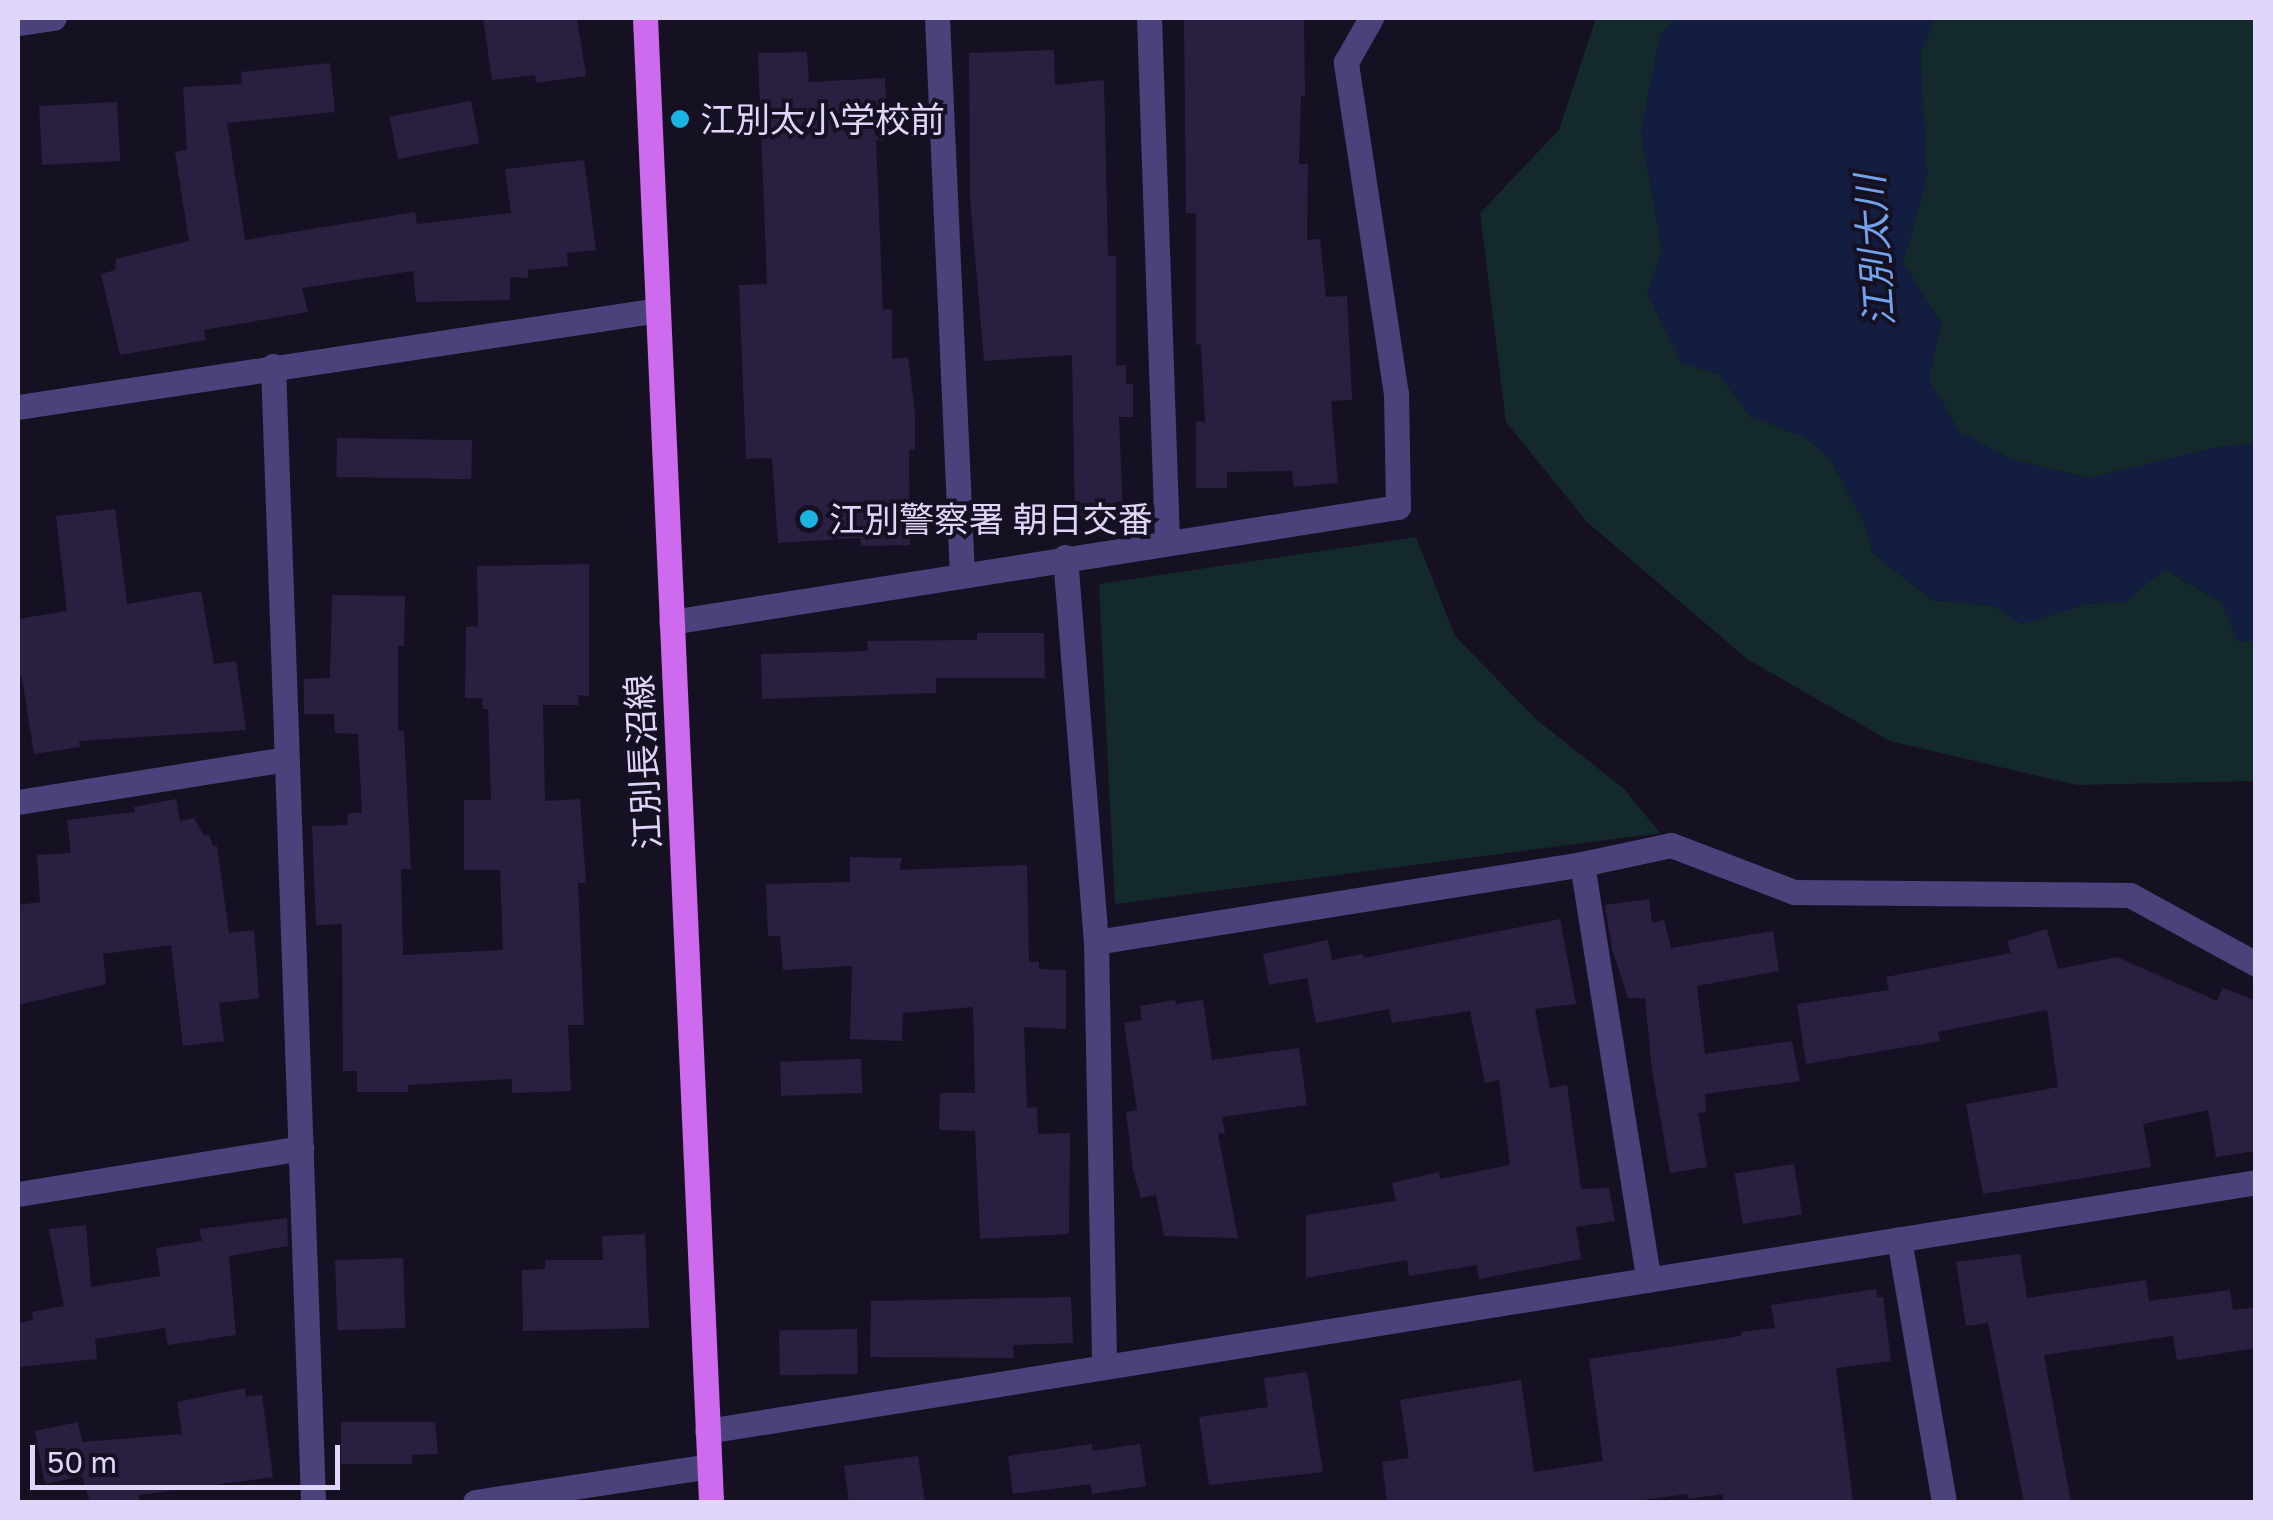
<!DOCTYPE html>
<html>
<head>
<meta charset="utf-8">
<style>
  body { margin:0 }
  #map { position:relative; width:2273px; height:1520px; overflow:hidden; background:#161122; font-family:"Golos Text","Noto Sans JP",sans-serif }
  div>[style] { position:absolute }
  .green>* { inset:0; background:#14292b }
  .water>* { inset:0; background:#121d40 }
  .building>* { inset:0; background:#2a1f40; transform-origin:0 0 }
  .minor>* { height:25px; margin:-12.5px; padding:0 12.5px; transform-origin:12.5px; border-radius:12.5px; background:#4b417b }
  .major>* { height:25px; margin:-12.5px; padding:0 12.5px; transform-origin:12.5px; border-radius:12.5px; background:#ce6aed }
  .dots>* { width:28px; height:28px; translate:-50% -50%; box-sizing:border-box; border:5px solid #161122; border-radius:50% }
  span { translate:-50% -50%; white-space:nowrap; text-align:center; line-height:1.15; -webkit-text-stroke:8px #161122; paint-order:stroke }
  .poi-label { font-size:35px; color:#dfd6fa }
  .left { translate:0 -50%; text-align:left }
  .street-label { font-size:35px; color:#dfd6fa }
  .water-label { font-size:38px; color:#71a3ee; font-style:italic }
  .frame { position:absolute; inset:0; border:20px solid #dfd6fa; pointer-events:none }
  .scale { position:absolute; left:30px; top:1445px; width:310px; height:45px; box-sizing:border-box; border:5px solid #dfd6fa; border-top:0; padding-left:12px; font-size:30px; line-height:35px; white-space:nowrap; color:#dfd6fa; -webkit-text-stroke:8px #161122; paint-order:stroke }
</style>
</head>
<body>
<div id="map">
  <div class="green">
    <div style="clip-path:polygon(1596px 18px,1675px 18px,1660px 36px,1641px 131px,1662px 252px,1647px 294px,1681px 363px,1719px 374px,1751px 417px,1805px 437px,1829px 457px,1862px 518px,1873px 553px,1932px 600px,1995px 606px,2022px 624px,2085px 604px,2124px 602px,2164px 569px,2221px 602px,2238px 641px,2255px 641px,2255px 781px,2077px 785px,1890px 741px,1747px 659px,1587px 522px,1506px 422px,1480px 213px,1559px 130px)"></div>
    <div style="clip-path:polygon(1935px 18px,2255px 18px,2255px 443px,2216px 448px,2089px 478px,2013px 460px,1959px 432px,1929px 379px,1941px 323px,1903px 263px,1927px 177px,1920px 53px)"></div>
    <div style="clip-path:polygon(1416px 537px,1455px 636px,1537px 720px,1624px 789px,1660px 833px,1115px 904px,1099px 584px)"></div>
  </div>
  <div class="water">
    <div style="clip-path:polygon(1675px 18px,1935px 18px,1920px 53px,1927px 177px,1903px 263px,1941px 323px,1929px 379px,1959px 432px,2013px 460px,2088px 478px,2216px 448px,2255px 443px,2255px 641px,2238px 642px,2221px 602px,2165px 569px,2125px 602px,2085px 604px,2022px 624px,1995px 606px,1932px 600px,1873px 553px,1862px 518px,1829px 457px,1805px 437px,1751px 417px,1719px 374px,1681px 363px,1647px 294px,1662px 251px,1641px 131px,1660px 36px)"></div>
  </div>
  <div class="building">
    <div style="clip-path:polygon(483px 18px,577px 18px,586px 76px,536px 83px,535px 75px,492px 80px)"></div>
    <div style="clip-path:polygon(1184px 18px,1304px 18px,1305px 96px,1301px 96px,1299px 164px,1308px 164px,1307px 240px,1320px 239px,1326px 297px,1347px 296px,1352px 400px,1331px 401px,1338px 483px,1294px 487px,1292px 471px,1227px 472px,1227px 488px,1196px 488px,1196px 421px,1205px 422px,1201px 344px,1196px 345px,1196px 213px,1186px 213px)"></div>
    <div style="clip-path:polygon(1054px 50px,1055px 85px,1104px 80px,1108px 256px,1116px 256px,1116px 365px,1126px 365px,1126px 384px,1133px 384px,1133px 417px,1119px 417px,1123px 515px,1075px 518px,1072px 355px,984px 361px,970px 198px,969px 53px)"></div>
    <div style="clip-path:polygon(807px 52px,809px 82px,885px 78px,887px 122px,882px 122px,883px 140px,876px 140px,883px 310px,892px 309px,892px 359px,908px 357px,915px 414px,915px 450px,909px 450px,910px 545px,861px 546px,860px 538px,778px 543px,772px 458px,746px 459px,739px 285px,767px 284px,758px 53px)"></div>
    <div style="clip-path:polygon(330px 63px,335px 112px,227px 123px,245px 240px,415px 212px,417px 224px,511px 213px,505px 169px,584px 160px,596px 250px,567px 253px,568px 266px,528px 270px,528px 278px,510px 277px,510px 300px,416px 302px,413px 271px,302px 288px,308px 312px,204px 330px,206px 340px,120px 355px,101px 274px,115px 270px,116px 259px,189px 241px,175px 152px,187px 150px,183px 87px,242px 84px,241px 72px)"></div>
    <div style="left:471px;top:101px;width:43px;height:83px;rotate:79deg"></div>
    <div style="left:117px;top:102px;width:59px;height:78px;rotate:87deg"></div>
    <div style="left:337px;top:438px;width:135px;height:39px;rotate:1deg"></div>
    <div style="clip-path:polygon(115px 509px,127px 604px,201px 591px,214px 664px,236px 661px,246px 730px,79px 741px,80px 747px,34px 754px,22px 677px,18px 678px,18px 619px,67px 611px,56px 516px)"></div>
    <div style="clip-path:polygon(589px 564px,589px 696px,578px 695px,579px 705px,543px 705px,545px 801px,580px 799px,586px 883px,578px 883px,584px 1025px,568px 1025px,571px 1091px,512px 1093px,512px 1079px,408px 1085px,408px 1092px,357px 1092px,357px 1071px,343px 1071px,342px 924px,316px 925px,312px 826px,347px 825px,348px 813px,362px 813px,358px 734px,335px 733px,334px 714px,304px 714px,304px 679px,330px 678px,332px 595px,405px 596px,404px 646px,398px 646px,398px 731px,404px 731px,411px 869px,401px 869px,403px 955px,503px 950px,500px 870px,464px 870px,464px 800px,491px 800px,488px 709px,483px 709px,482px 698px,465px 698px,466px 627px,478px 626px,477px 566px)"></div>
    <div style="clip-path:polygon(977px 633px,1044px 633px,1045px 678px,936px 678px,936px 693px,762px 699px,761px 654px,868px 651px,867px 641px,977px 640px)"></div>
    <div style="clip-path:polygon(176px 799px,180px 821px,194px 818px,204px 836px,209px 835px,213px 846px,217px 846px,229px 933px,254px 930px,259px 998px,219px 1003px,224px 1041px,183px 1046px,171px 945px,103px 954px,106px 984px,18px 1005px,18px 905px,40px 902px,37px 855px,71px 853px,67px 820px,135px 812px,134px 807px)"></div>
    <div style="clip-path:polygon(850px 857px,902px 858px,899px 870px,1027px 865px,1029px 962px,1039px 962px,1039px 969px,1066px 970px,1066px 1029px,1024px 1027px,1027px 1108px,1037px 1107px,1038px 1134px,1070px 1133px,1069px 1234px,980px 1239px,975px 1131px,939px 1130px,940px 1093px,975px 1093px,973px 1007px,903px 1013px,902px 1041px,850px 1039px,852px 966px,783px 970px,780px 936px,768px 936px,766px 884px,850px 882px)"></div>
    <div style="clip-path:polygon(1649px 899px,1652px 923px,1664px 920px,1671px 948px,1773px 931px,1779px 971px,1697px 986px,1705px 1054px,1792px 1041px,1800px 1081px,1705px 1094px,1706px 1112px,1698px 1113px,1707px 1167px,1670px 1173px,1652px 1070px,1645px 998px,1628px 998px,1612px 949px,1605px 905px)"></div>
    <div style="clip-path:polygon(1560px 919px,1576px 1004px,1535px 1009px,1550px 1088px,1567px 1085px,1581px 1189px,1609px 1188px,1615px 1221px,1576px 1227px,1581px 1259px,1479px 1279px,1477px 1265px,1409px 1276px,1407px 1260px,1306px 1278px,1306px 1215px,1396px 1201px,1392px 1183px,1439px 1172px,1440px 1179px,1510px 1165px,1499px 1080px,1485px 1083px,1470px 1011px,1392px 1023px,1389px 1009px,1316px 1023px,1307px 978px,1269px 985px,1263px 954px,1328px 940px,1332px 960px,1363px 954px,1364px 958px)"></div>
    <div style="clip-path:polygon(2047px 929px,2058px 969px,2117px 957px,2217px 1001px,2223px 988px,2256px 1001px,2256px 1151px,2216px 1157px,2208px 1110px,2143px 1124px,2151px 1167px,1983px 1194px,1966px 1104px,2058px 1087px,2047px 1010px,1938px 1032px,1940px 1041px,1806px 1064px,1797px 1004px,1889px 990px,1886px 977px,2011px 953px,2007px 941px)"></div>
    <div style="clip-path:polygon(1175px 1000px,1176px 1004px,1203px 1000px,1212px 1060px,1299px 1048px,1307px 1105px,1222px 1117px,1225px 1133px,1218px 1134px,1238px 1238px,1164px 1236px,1156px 1195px,1141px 1198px,1133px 1170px,1126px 1112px,1137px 1110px,1124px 1023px,1142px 1020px,1140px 1006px)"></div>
    <div style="left:861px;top:1059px;width:34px;height:81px;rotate:88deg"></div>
    <div style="left:1794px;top:1164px;width:51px;height:60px;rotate:81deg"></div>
    <div style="clip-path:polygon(287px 1218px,288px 1246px,229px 1256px,236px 1335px,168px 1345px,165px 1328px,95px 1339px,97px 1359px,18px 1367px,18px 1323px,33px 1320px,32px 1312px,64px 1306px,49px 1229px,86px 1225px,91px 1287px,160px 1276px,156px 1248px,202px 1241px,199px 1229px)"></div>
    <div style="clip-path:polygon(645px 1234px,649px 1328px,523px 1331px,522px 1270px,545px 1269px,545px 1260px,603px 1260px,602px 1236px)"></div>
    <div style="clip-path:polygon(2020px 1254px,2027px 1298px,2146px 1280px,2149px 1301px,2230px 1290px,2233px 1310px,2256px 1307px,2256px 1348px,2177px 1360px,2173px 1336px,2044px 1355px,2071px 1502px,2024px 1502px,1988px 1323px,1966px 1326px,1956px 1262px)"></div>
    <div style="left:403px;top:1258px;width:70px;height:68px;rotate:88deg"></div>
    <div style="clip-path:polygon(1876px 1289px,1877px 1297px,1883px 1297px,1891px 1361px,1836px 1368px,1853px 1502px,1723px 1502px,1723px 1494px,1688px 1499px,1687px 1494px,1628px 1502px,1387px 1502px,1382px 1462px,1409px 1458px,1400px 1400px,1521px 1380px,1534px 1472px,1603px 1461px,1589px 1359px,1741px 1336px,1741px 1332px,1775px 1328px,1771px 1305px)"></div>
    <div style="clip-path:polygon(1071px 1297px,1073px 1343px,1013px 1345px,1014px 1358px,870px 1357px,871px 1301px)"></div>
    <div style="left:857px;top:1329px;width:45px;height:78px;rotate:89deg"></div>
    <div style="clip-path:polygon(1307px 1372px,1323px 1472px,1209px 1485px,1199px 1417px,1268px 1407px,1264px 1378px)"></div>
    <div style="clip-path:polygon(245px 1388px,246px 1397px,262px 1395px,273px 1477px,139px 1495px,139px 1502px,90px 1502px,82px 1476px,45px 1484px,35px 1431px,78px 1422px,82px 1442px,182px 1434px,177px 1402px)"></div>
    <div style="clip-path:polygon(341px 1422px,435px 1422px,438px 1454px,412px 1455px,412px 1464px,341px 1464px)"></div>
    <div style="clip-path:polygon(1092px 1444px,1093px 1451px,1140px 1444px,1146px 1486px,1092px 1494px,1090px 1484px,1013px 1494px,1008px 1456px)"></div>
    <div style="clip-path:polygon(918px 1456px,925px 1502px,849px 1502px,844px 1466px)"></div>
  </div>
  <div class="minor">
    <div style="left:937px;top:18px;width:557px;rotate:87.43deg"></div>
    <div style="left:1149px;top:18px;width:523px;rotate:88.03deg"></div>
    <div style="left:18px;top:23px;width:36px;rotate:-8deg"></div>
    <div style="left:273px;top:366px;width:1137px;rotate:87.98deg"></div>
    <div style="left:18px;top:407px;width:647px;rotate:-8.62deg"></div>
    <div style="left:1065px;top:557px;width:386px;rotate:85.4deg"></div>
    <div style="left:1096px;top:942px;width:425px;rotate:88.9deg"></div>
    <div style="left:671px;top:622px;width:736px;rotate:-8.99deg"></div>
    <div style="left:1398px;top:507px;width:113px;rotate:-91deg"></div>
    <div style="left:1396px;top:394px;width:336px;rotate:-98.6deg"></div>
    <div style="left:1346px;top:62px;width:51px;rotate:-60.4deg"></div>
    <div style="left:18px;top:802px;width:272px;rotate:-9.1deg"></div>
    <div style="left:1582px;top:864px;width:421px;rotate:80.9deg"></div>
    <div style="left:1096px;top:942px;width:492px;rotate:-9.1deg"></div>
    <div style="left:1582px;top:864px;width:91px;rotate:-12.1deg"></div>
    <div style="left:1671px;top:845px;width:132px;rotate:20.9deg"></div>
    <div style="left:1794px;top:892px;width:336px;rotate:0.5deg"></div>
    <div style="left:2130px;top:895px;width:144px;rotate:28.7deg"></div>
    <div style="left:18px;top:1194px;width:287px;rotate:-9.2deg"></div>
    <div style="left:1899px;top:1239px;width:267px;rotate:80.3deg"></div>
    <div style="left:707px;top:1431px;width:1569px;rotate:-9.13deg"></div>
    <div style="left:475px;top:1502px;width:237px;rotate:-8.7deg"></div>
  </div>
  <div class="major">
    <div style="left:645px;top:18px;width:1485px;rotate:87.45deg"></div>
  </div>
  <div class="dots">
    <div style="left:680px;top:119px;background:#1bb3e1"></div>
    <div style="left:809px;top:519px;background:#1bb3e1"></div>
  </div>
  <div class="poi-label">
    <span class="left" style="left:700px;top:119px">江別太小学校前</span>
    <span class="left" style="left:829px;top:519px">江別警察署 朝日交番</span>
  </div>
  <div class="street-label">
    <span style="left:643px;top:762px;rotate:-93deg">江別長沼線</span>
  </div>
  <div class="water-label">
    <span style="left:1874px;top:251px;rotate:-94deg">江別太川</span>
  </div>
  <div class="frame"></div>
  <div class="scale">50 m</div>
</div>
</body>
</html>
